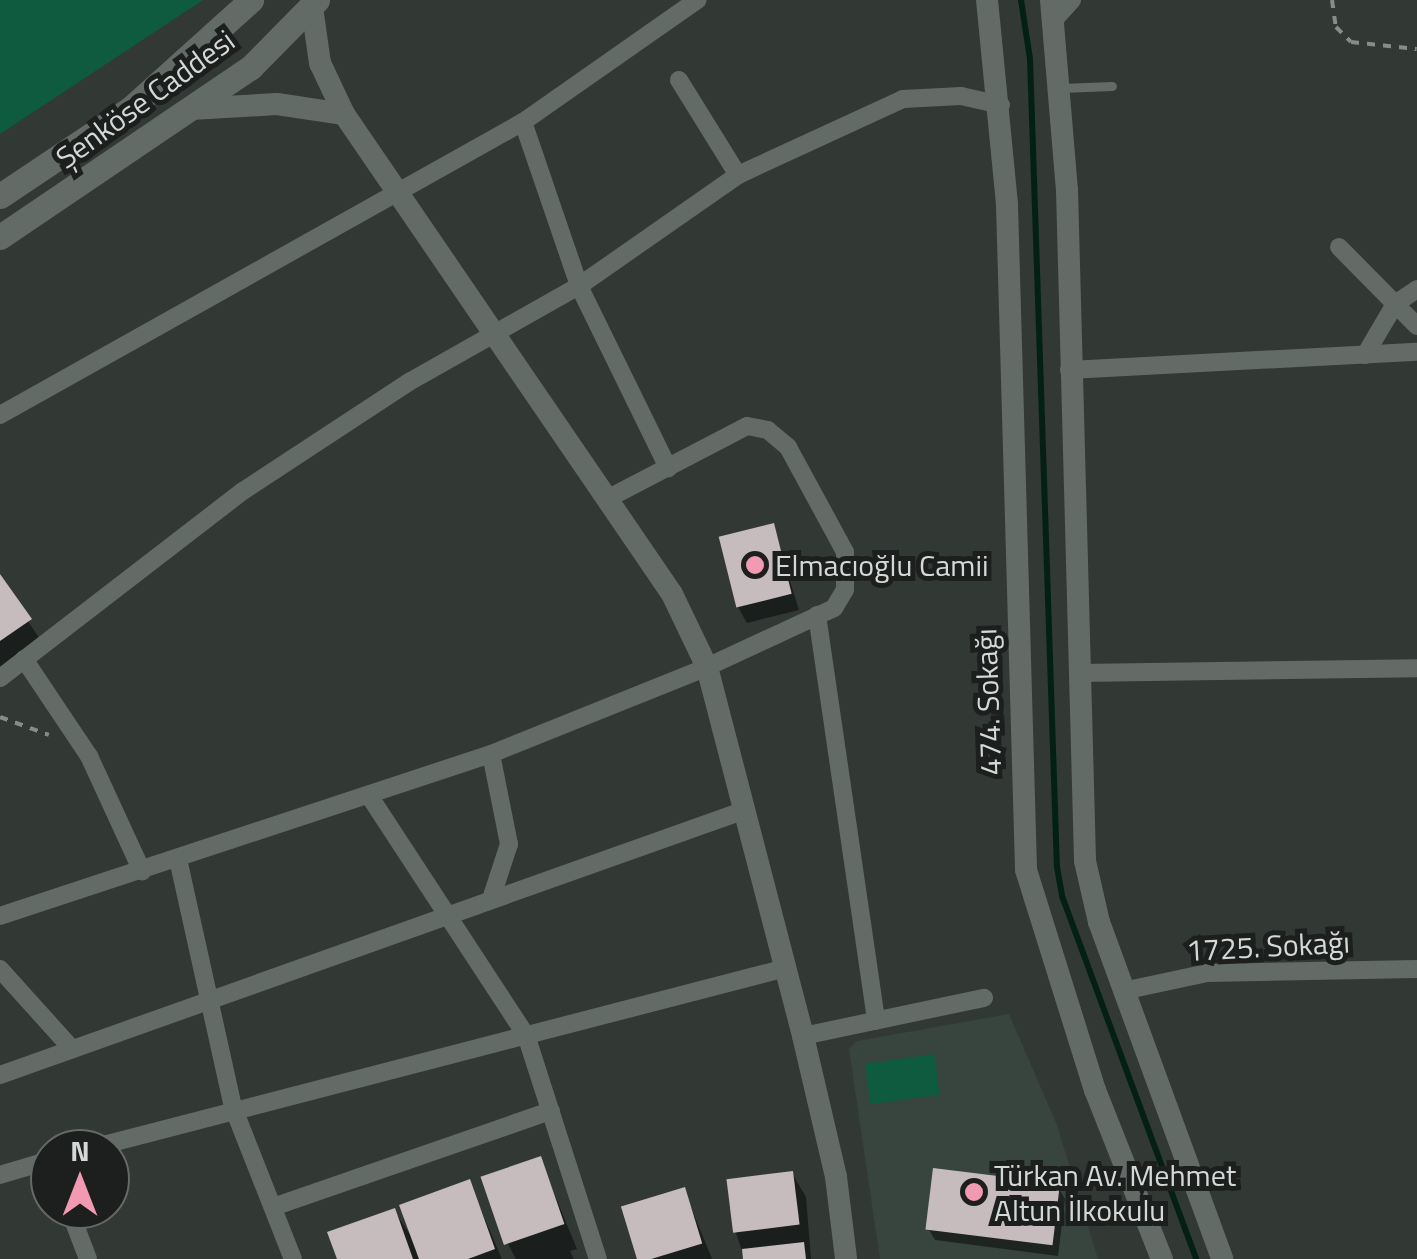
<!DOCTYPE html>
<html>
<head>
<meta charset="utf-8">
<style>
  body { margin:0 }
  #map { position:relative; width:1417px; height:1259px; overflow:hidden; background:#323935; font-family:"Titillium Web",sans-serif }
  div>[style] { position:absolute }
  .built>* { inset:0; background:#37453e }
  .green>* { inset:0; background:#0e5b3f; transform-origin:0 0 }
  .shadow>* { inset:0; background:#0007 }
  .stream>* { height:6px; margin:-3px; padding:0 3px; transform-origin:3px; border-radius:3px; background:#042015 }
  .building>* { inset:0; background:#c6bbbd; transform-origin:0 0 }
  .path>* { height:4px; margin-top:-2px; transform-origin:0; background:repeating-linear-gradient(90deg,#868c89 0 8px,transparent 0 16px) }
  .service>* { height:9px; margin:-4.5px; padding:0 4.5px; transform-origin:4.5px; border-radius:4.5px; background:#636b66 }
  .minor>* { height:18px; margin:-9px; padding:0 9px; transform-origin:9px; border-radius:9px; background:#636b66 }
  .tertiary>* { height:22px; margin:-11px; padding:0 11px; transform-origin:11px; border-radius:11px; background:#636b66 }
  .secondary>* { height:25px; margin:-12.5px; padding:0 12.5px; transform-origin:12.5px; border-radius:12.5px; background:#636b66 }
  .dots>* { width:28px; height:28px; translate:-50% -50%; box-sizing:border-box; border:5px solid #1c1f1d; border-radius:50% }
  span { translate:-50% -50%; white-space:nowrap; text-align:center; line-height:1.15; -webkit-text-stroke:10px #1c1f1d; paint-order:stroke }
  .street-label { font-size:30px; color:#d4d9d7 }
  .poi-label { font-size:30px; color:#d4d9d7 }
  .left { translate:0 -50%; text-align:left }
  .north { position:absolute; left:30px; top:1129px; width:100px; height:100px; box-sizing:border-box; background:#1c1f1d; border:2px solid #666967; border-radius:50%; rotate:0deg; font-size:28px; font-weight:700; line-height:40px; text-align:center; color:#d4d9d7 }
  .north::after { content:''; display:block; margin:auto; width:35px; height:45px; background:#f19ab1; clip-path:polygon(50% 0,100% 100%,50% 72%,0 100%) }
</style>
</head>
<body>
<div id="map">
  <div class="built">
    <div style="clip-path:polygon(1009px 1014px,1057px 1125px,1098px 1259px,880px 1259px,849px 1049px,857px 1041px)"></div>
  </div>
  <div class="green">
    <div style="clip-path:polygon(0 0,203px 0,0 134px)"></div>
    <div style="left:934px;top:1054px;width:41px;height:70px;rotate:82deg"></div>
  </div>
  <div class="shadow">
    <div style="clip-path:polygon(773px 526px,799px 610px,747px 623px,738px 607px)"></div>
    <div style="clip-path:polygon(0 578px,43px 644px,0 675px)"></div>
    <div style="clip-path:polygon(540px 1159px,577px 1249px,570px 1251px,574px 1259px,516px 1259px,508px 1244px)"></div>
    <div style="clip-path:polygon(792px 1173px,806px 1197px,811px 1259px,745px 1259px,736px 1233px)"></div>
    <div style="clip-path:polygon(469px 1182px,502px 1259px,340px 1259px,394px 1211px,416px 1243px)"></div>
    <div style="clip-path:polygon(1058px 1187px,1065px 1199px,1058px 1256px,935px 1240px,928px 1228px)"></div>
    <div style="clip-path:polygon(684px 1190px,712px 1259px,640px 1259px,625px 1207px)"></div>
  </div>
  <div class="stream">
    <div style="left:1021px;top:0;width:60px;rotate:81.3deg"></div>
    <div style="left:1030px;top:59px;width:808px;rotate:88.09deg"></div>
    <div style="left:1057px;top:867px;width:29px;rotate:80deg"></div>
    <div style="left:1062px;top:896px;width:387px;rotate:69.7deg"></div>
  </div>
  <div class="building">
    <div style="left:774px;top:523px;width:73px;height:57px;rotate:76deg"></div>
    <div style="clip-path:polygon(0 574px,32px 619px,0 641px)"></div>
    <div style="left:541px;top:1156px;width:72px;height:64px;rotate:71deg"></div>
    <div style="left:933px;top:1168px;width:128px;height:62px;rotate:7deg"></div>
    <div style="left:793px;top:1171px;width:54px;height:67px;rotate:83deg"></div>
    <div style="clip-path:polygon(470px 1179px,495px 1249px,468px 1259px,419px 1259px,399px 1205px)"></div>
    <div style="left:685px;top:1187px;width:59px;height:67px;rotate:73deg"></div>
    <div style="clip-path:polygon(395px 1208px,413px 1259px,337px 1259px,327px 1232px)"></div>
    <div style="clip-path:polygon(804px 1242px,806px 1259px,743px 1259px,742px 1249px)"></div>
  </div>
  <div class="path">
    <div style="left:1332px;top:0;width:27px;rotate:82deg"></div>
    <div style="left:1336px;top:27px;width:21px;rotate:45deg"></div>
    <div style="left:1351px;top:42px;width:66px;rotate:6.1deg"></div>
    <div style="left:0;top:717px;width:52px;rotate:20.2deg"></div>
  </div>
  <div class="service">
    <div style="left:1061px;top:88px;width:51px;rotate:-2.2deg"></div>
  </div>
  <div class="minor">
    <div style="left:1054px;top:20px;width:27px;rotate:-48deg"></div>
    <div style="left:679px;top:80px;width:112px;rotate:58.2deg"></div>
    <div style="left:523px;top:122px;width:173px;rotate:71.1deg"></div>
    <div style="left:579px;top:286px;width:203px;rotate:63.9deg"></div>
    <div style="left:1339px;top:247px;width:111px;rotate:45.4deg"></div>
    <div style="left:1365px;top:355px;width:59px;rotate:-59.5deg"></div>
    <div style="left:1395px;top:304px;width:27px;rotate:-34deg"></div>
    <div style="left:1069px;top:370px;width:348px;rotate:-3deg"></div>
    <div style="left:0;top:415px;width:599px;rotate:-29.26deg"></div>
    <div style="left:523px;top:122px;width:213px;rotate:-35deg"></div>
    <div style="left:817px;top:615px;width:410px;rotate:81.7deg"></div>
    <div style="left:24px;top:659px;width:117px;rotate:56.2deg"></div>
    <div style="left:89px;top:756px;width:127px;rotate:65.3deg"></div>
    <div style="left:1079px;top:673px;width:338px;rotate:-0.8deg"></div>
    <div style="left:0;top:678px;width:307px;rotate:-37.6deg"></div>
    <div style="left:243px;top:491px;width:199px;rotate:-33.3deg"></div>
    <div style="left:409px;top:382px;width:195px;rotate:-29.5deg"></div>
    <div style="left:579px;top:286px;width:194px;rotate:-34.9deg"></div>
    <div style="left:738px;top:175px;width:182px;rotate:-24.7deg"></div>
    <div style="left:903px;top:99px;width:58px;rotate:-3deg"></div>
    <div style="left:961px;top:96px;width:41px;rotate:12.7deg"></div>
    <div style="left:491px;top:754px;width:92px;rotate:78.7deg"></div>
    <div style="left:509px;top:844px;width:55px;rotate:108.1deg"></div>
    <div style="left:370px;top:797px;width:285px;rotate:56.8deg"></div>
    <div style="left:526px;top:1035px;width:235px;rotate:72.2deg"></div>
    <div style="left:178px;top:859px;width:254px;rotate:77.5deg"></div>
    <div style="left:233px;top:1107px;width:163px;rotate:68.5deg"></div>
    <div style="left:0;top:916px;width:517px;rotate:-18.26deg"></div>
    <div style="left:491px;top:754px;width:233px;rotate:-21.9deg"></div>
    <div style="left:707px;top:667px;width:140px;rotate:-24.9deg"></div>
    <div style="left:834px;top:608px;width:21px;rotate:-59deg"></div>
    <div style="left:845px;top:590px;width:38px;rotate:-90deg"></div>
    <div style="left:845px;top:552px;width:119px;rotate:-118.5deg"></div>
    <div style="left:788px;top:447px;width:26px;rotate:-140deg"></div>
    <div style="left:768px;top:430px;width:21px;rotate:-169deg"></div>
    <div style="left:747px;top:426px;width:158px;rotate:152.5deg"></div>
    <div style="left:0;top:969px;width:108px;rotate:48deg"></div>
    <div style="left:1123px;top:991px;width:86px;rotate:-12.1deg"></div>
    <div style="left:1207px;top:973px;width:210px;rotate:-1.1deg"></div>
    <div style="left:803px;top:1036px;width:185px;rotate:-11.9deg"></div>
    <div style="left:0;top:1075px;width:791px;rotate:-19.58deg"></div>
    <div style="left:88px;top:1149px;width:721px;rotate:-14.54deg"></div>
    <div style="left:0;top:1175px;width:52px;rotate:-16.7deg"></div>
    <div style="left:273px;top:1207px;width:294px;rotate:-19.1deg"></div>
    <div style="left:69px;top:1209px;width:53px;rotate:69.2deg"></div>
  </div>
  <div class="tertiary">
    <div style="left:987px;top:0;width:206px;rotate:84.4deg"></div>
    <div style="left:1007px;top:205px;width:665px;rotate:88.36deg"></div>
    <div style="left:1026px;top:870px;width:231px;rotate:72.6deg"></div>
    <div style="left:1095px;top:1090px;width:182px;rotate:68.4deg"></div>
    <div style="left:1051px;top:0;width:191px;rotate:85.2deg"></div>
    <div style="left:1067px;top:190px;width:671px;rotate:88.46deg"></div>
    <div style="left:1085px;top:861px;width:63px;rotate:77.1deg"></div>
    <div style="left:1099px;top:922px;width:359px;rotate:69.9deg"></div>
    <div style="left:312px;top:7px;width:57px;rotate:81.9deg"></div>
    <div style="left:320px;top:63px;width:56px;rotate:64.8deg"></div>
    <div style="left:344px;top:114px;width:581px;rotate:55.65deg"></div>
    <div style="left:672px;top:594px;width:81px;rotate:64.4deg"></div>
    <div style="left:707px;top:667px;width:381px;rotate:75.4deg"></div>
    <div style="left:803px;top:1036px;width:145px;rotate:76.8deg"></div>
    <div style="left:836px;top:1177px;width:83px;rotate:83deg"></div>
    <div style="left:191px;top:109px;width:86px;rotate:-3.3deg"></div>
    <div style="left:277px;top:104px;width:68px;rotate:8.5deg"></div>
  </div>
  <div class="secondary">
    <div style="left:0;top:196px;width:156px;rotate:-33.8deg"></div>
    <div style="left:130px;top:109px;width:163px;rotate:-42deg"></div>
    <div style="left:0;top:237px;width:303px;rotate:-34.1deg"></div>
    <div style="left:251px;top:67px;width:94px;rotate:-45.4deg"></div>
  </div>
  <div class="dots">
    <div style="left:755px;top:565px;background:#f19ab1"></div>
    <div style="left:974px;top:1192px;background:#f19ab1"></div>
  </div>
  <div class="street-label">
    <span style="left:145px;top:99px;rotate:-36deg">Şenköse Caddesi</span>
    <span style="left:988px;top:702px;rotate:-92deg">474. Sokağı</span>
    <span style="left:1268px;top:946px;rotate:-3deg">1725. Sokağı</span>
  </div>
  <div class="poi-label">
    <span class="left" style="left:775px;top:565px">Elmacıoğlu Camii</span>
    <span class="left" style="left:994px;top:1192px">Türkan Av. Mehmet<br>Altun İlkokulu</span>
  </div>
  <div class="north">N</div>
</div>
</body>
</html>
